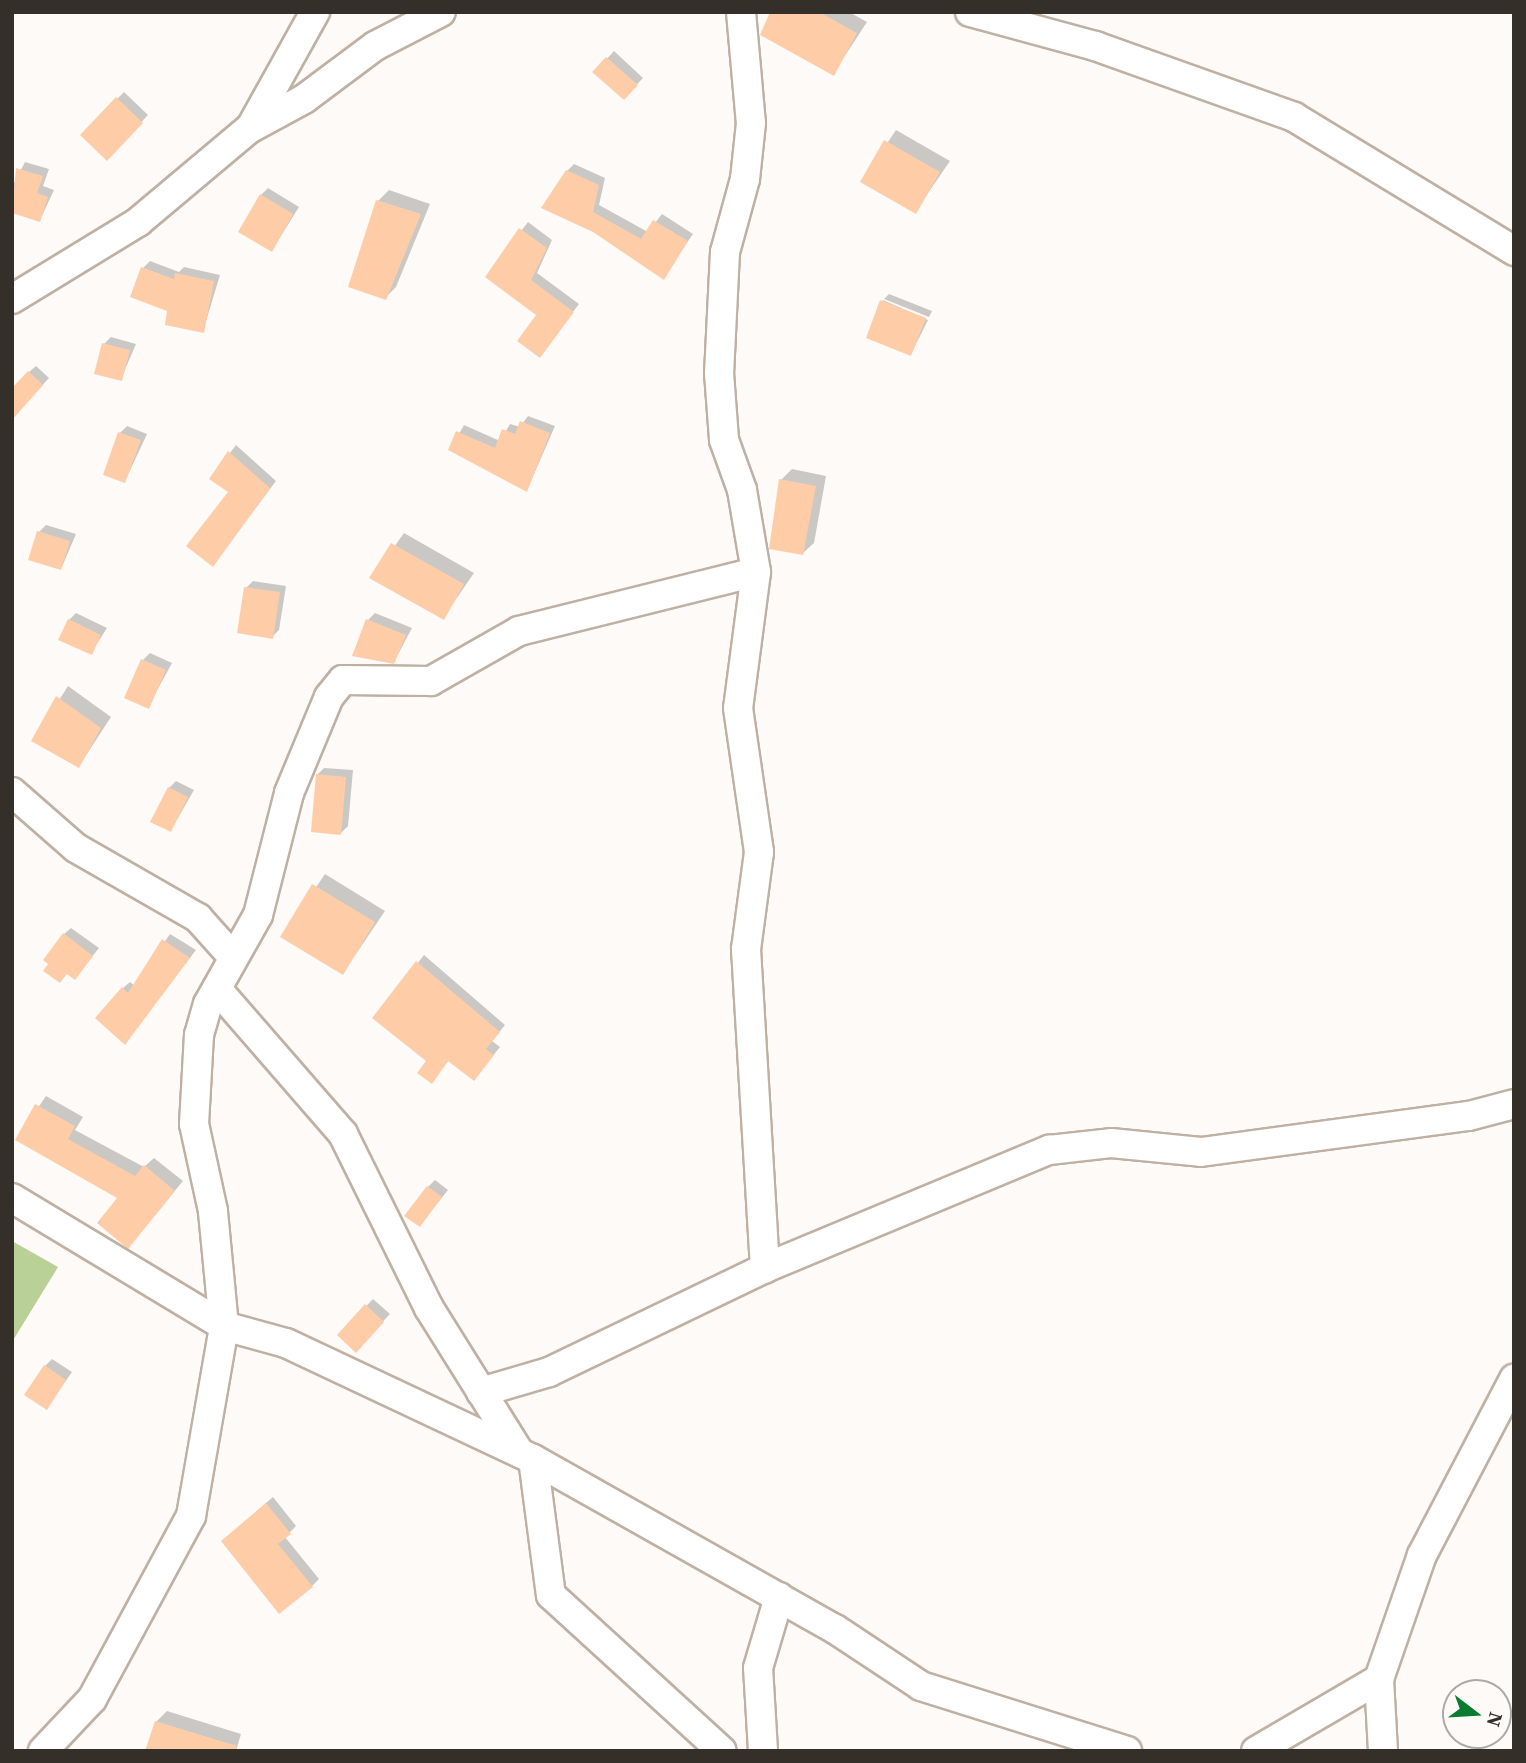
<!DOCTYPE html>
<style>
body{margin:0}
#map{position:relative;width:1526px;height:1763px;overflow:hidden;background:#fdfaf7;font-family:"Source Serif 4",serif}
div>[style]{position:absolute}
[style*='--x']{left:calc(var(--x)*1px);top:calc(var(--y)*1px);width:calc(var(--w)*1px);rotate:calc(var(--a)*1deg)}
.green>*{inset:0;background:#b9d197}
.shadow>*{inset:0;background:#0003}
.building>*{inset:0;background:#fecda7}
.roads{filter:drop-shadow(2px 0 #bfb0a4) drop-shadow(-2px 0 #bfb0a4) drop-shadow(0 2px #bfb0a4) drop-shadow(0 -2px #bfb0a4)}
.street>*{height:28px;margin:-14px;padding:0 14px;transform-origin:14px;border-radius:14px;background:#fff}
span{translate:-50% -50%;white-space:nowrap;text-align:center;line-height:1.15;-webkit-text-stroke:5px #fdfaf7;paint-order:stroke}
.frame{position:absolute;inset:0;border:14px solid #352f2a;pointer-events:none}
.north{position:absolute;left:1442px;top:1679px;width:70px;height:70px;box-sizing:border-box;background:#fdfaf7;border:2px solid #ada9a5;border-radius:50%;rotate:107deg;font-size:19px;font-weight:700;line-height:28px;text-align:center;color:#352f2a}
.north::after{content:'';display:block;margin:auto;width:24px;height:32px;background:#0a7b30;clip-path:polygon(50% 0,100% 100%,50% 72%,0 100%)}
</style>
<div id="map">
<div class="green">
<i style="clip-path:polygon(12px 1241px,58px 1267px,12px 1342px)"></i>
</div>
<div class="shadow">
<i style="clip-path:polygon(772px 12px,849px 12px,867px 22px,833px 74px)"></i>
<i style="clip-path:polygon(614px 51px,643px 78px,624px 98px,595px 72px)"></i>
<i style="clip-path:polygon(124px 92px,148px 115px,107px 159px,82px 135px)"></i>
<i style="clip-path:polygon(896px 130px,950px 161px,915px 212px,862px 181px)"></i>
<i style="clip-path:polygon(25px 162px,49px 169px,43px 186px,54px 190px,40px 220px,12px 211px,12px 187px)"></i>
<i style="clip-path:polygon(574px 164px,605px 178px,599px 205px,648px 232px,662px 214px,693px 234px,663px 277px,594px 231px,567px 171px)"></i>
<i style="clip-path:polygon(268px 188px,299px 207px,272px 250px,261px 195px)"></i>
<i style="clip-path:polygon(389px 190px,430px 204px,396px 287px,385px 298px,350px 286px,378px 201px)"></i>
<i style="clip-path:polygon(528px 222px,552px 240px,537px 273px,579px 304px,540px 355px,539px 314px,487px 276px)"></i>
<i style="clip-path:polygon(150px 261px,179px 272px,184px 267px,220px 275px,203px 331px,169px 310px,143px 268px)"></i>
<i style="clip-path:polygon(889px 294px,932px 311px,929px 317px,884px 299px)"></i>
<i style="clip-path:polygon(883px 300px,928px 320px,911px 354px,868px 337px)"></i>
<i style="clip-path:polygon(111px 337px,136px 344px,121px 379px,104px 344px)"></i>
<i style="clip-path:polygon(36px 366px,49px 378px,28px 401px,29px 372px)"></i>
<i style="clip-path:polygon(528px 416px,555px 426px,527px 490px,450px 450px,464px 425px,500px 441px,510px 424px,520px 427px)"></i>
<i style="clip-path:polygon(127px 426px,147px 434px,125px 481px,120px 433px)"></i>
<i style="clip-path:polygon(236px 445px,276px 481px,213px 565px,230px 492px,211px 478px)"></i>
<i style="clip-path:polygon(792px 469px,826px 476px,814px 543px,803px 553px,781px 480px)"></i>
<i style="clip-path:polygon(46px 525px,76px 534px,61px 569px,39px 532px)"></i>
<i style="clip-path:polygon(404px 533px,474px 573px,443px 618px,372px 578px)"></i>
<i style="clip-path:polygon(253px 581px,286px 586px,279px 630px,272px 637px,246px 588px)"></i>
<i style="clip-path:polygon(76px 613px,107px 628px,91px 653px,69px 620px)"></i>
<i style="clip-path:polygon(375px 613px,412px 628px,394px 662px,368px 620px)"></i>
<i style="clip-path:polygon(150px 653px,172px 663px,148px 707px,143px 660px)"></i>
<i style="clip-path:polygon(68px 686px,111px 717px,79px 766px,33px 741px)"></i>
<i style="clip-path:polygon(324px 768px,353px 770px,348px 826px,341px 833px,317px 775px)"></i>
<i style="clip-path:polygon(176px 781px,194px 790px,171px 830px,169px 788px)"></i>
<i style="clip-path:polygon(325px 874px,385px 911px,343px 973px,283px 936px)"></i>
<i style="clip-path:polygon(71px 928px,99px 948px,75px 978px,64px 934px)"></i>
<i style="clip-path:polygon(170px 934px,196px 950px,125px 1042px,123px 988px,130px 982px,135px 986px)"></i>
<i style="clip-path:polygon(424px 955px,505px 1025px,492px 1041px,500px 1047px,474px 1079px,449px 1060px,432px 1081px,429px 1060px,375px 1018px)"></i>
<i style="clip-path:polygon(46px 1096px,83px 1117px,75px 1130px,144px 1167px,154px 1158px,183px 1181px,136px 1237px,120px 1198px,17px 1139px)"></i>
<i style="clip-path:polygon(435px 1180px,448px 1190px,420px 1225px,428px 1187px)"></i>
<i style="clip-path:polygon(373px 1299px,390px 1314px,356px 1350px,339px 1335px)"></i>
<i style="clip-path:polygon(52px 1359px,72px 1372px,47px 1408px,45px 1366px)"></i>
<i style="clip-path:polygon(273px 1497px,296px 1526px,285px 1537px,319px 1579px,312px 1586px,230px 1534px)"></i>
<i style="clip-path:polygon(167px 1711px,241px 1734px,236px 1751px,156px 1722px)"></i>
</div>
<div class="building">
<i style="clip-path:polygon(770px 12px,819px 12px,857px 33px,834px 76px,760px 35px)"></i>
<i style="clip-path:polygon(606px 57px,638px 85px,624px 100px,592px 72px)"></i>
<i style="clip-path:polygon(116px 97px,143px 123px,107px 161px,80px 135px)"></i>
<i style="clip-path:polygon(884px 140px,940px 172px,916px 214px,860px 182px)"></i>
<i style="clip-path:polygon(16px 168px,43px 176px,37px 193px,48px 197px,40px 222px,12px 213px)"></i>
<i style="clip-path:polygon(566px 170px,599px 185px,593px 212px,641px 239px,653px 220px,688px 241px,664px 280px,593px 232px,541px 208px)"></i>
<i style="clip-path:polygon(260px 194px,293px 214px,272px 252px,238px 232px)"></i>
<i style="clip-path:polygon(376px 200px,421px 214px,386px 300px,348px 287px)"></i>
<i style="clip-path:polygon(519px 228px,547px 248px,531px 280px,574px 312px,540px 358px,517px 341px,536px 315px,485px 277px)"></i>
<i style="clip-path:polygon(141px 267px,174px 279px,175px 273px,214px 281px,204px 333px,165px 325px,167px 311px,130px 297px)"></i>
<i style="clip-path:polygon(880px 300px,926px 318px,911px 356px,866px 338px)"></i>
<i style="clip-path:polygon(102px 343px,130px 350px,122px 381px,94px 374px)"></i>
<i style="clip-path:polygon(28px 371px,43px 385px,12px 420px,12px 388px)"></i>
<i style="clip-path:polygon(520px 421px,550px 433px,527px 492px,448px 450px,456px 431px,495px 448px,502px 429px,515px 434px)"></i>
<i style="clip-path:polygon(118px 432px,141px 440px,125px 483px,103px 475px)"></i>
<i style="clip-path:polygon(228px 451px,270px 488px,213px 567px,186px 546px,228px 492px,209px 479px)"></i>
<i style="clip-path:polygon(779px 479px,816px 486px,803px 555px,769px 549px)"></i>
<i style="clip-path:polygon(37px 531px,70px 541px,61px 570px,28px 560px)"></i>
<i style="clip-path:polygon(391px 543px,464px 584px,444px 620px,369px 578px)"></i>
<i style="clip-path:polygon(244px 587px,280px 592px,273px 639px,237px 633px)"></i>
<i style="clip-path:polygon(68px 619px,101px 635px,92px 655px,58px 640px)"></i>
<i style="clip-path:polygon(366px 619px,406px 635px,394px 664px,352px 656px)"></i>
<i style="clip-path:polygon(141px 659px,166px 670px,149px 709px,124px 698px)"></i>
<i style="clip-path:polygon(56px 696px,101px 728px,79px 768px,31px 741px)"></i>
<i style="clip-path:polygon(316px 774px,346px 777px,341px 835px,311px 832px)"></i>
<i style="clip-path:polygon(168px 787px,188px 797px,171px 832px,150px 822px)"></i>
<i style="clip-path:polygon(312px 884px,375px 922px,343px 975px,280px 937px)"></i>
<i style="clip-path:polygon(63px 933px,93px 956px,75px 980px,67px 974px,60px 983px,43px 971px,48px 964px,43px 960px)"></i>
<i style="clip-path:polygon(162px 939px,190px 958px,125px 1045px,95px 1018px,122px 987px,128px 993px)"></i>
<i style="clip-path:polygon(416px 961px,500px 1032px,486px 1049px,494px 1055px,474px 1081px,448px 1061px,432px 1084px,417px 1073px,426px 1061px,372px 1018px)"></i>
<i style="clip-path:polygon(35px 1104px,75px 1126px,68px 1139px,135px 1176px,144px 1165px,175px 1191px,128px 1249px,97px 1223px,117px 1198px,15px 1140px)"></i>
<i style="clip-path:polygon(427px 1186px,442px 1197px,420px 1227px,404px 1216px)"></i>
<i style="clip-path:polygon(365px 1304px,384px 1322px,356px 1353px,337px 1335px)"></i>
<i style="clip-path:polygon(44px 1365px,66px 1380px,47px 1410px,24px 1395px)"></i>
<i style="clip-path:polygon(266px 1503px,291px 1534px,278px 1544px,313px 1587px,279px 1614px,221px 1541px)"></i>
<i style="clip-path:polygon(155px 1721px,237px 1746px,236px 1751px,145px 1751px)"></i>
</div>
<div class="roads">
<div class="street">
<i style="--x:741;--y:12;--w:111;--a:84.9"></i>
<i style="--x:751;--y:123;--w:56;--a:96.1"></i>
<i style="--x:745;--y:179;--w:76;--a:105.3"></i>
<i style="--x:725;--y:252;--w:121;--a:92.8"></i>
<i style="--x:719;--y:373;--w:67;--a:85.7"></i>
<i style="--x:724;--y:440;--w:53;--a:70.2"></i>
<i style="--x:742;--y:490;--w:83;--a:80.3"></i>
<i style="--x:756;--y:572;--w:137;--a:97.5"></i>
<i style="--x:738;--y:708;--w:146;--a:81.7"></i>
<i style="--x:759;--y:852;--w:98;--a:97.6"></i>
<i style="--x:746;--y:949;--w:320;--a:86.6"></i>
<i style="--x:970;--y:12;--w:130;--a:15.2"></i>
<i style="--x:1095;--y:46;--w:211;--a:19.6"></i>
<i style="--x:1294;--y:117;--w:258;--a:31.3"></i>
<i style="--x:251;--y:127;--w:132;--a:-60.9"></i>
<i style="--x:12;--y:299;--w:148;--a:-31.4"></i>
<i style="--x:138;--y:222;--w:145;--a:-40"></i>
<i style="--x:249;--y:129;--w:63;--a:-28.6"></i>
<i style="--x:304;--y:99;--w:89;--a:-36.7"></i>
<i style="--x:375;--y:46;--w:74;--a:-27.3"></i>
<i style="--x:12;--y:792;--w:85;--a:41.2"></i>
<i style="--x:76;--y:848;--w:141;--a:29.8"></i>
<i style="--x:198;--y:918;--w:52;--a:48.1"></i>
<i style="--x:217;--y:989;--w:192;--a:49"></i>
<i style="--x:343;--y:1134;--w:194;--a:63.7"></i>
<i style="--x:429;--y:1308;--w:170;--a:58"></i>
<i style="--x:12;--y:1198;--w:248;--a:31.1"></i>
<i style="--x:224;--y:1326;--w:64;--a:15.3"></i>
<i style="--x:286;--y:1343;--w:273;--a:25.2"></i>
<i style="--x:533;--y:1459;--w:347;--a:29.4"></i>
<i style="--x:835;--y:1629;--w:103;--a:33.5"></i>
<i style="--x:921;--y:1686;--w:216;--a:17.5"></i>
<i style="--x:481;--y:1392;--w:71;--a:-16.4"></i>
<i style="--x:549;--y:1372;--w:240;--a:-25.7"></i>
<i style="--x:765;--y:1268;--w:308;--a:-22.6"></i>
<i style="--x:1049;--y:1150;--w:62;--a:-6.4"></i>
<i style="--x:1111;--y:1143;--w:90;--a:5.7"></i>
<i style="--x:1201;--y:1152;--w:270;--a:-7.7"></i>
<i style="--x:1469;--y:1116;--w:47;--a:-14.9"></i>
<i style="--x:533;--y:1459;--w:137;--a:82.5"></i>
<i style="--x:551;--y:1595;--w:231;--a:42.4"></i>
<i style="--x:43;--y:1751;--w:71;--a:-46.7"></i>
<i style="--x:92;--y:1699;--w:208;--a:-61.6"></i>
<i style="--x:191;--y:1516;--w:193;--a:-80.1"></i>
<i style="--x:224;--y:1326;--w:116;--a:-95.5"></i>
<i style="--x:213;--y:1211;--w:89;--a:-102.3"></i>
<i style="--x:194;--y:1124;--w:89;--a:-86.8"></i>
<i style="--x:199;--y:1035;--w:32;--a:-74"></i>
<i style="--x:208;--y:1004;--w:102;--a:-60.7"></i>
<i style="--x:258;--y:915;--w:126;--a:-75.7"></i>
<i style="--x:289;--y:793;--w:104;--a:-67.4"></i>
<i style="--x:329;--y:697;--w:22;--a:-51"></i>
<i style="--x:343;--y:680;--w:88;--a:0.7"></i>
<i style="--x:431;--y:681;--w:101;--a:-29.6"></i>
<i style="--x:519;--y:631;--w:244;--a:-14"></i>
<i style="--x:763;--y:1751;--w:83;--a:-93.4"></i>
<i style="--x:758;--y:1668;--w:74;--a:-73.5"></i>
<i style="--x:1256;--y:1751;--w:143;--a:-30.3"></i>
<i style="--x:1383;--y:1751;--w:72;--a:-93.2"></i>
<i style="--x:1379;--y:1679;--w:131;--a:-70.9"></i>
<i style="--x:1422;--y:1555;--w:199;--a:-62.4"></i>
</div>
</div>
<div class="frame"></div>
<div class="north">N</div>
</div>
